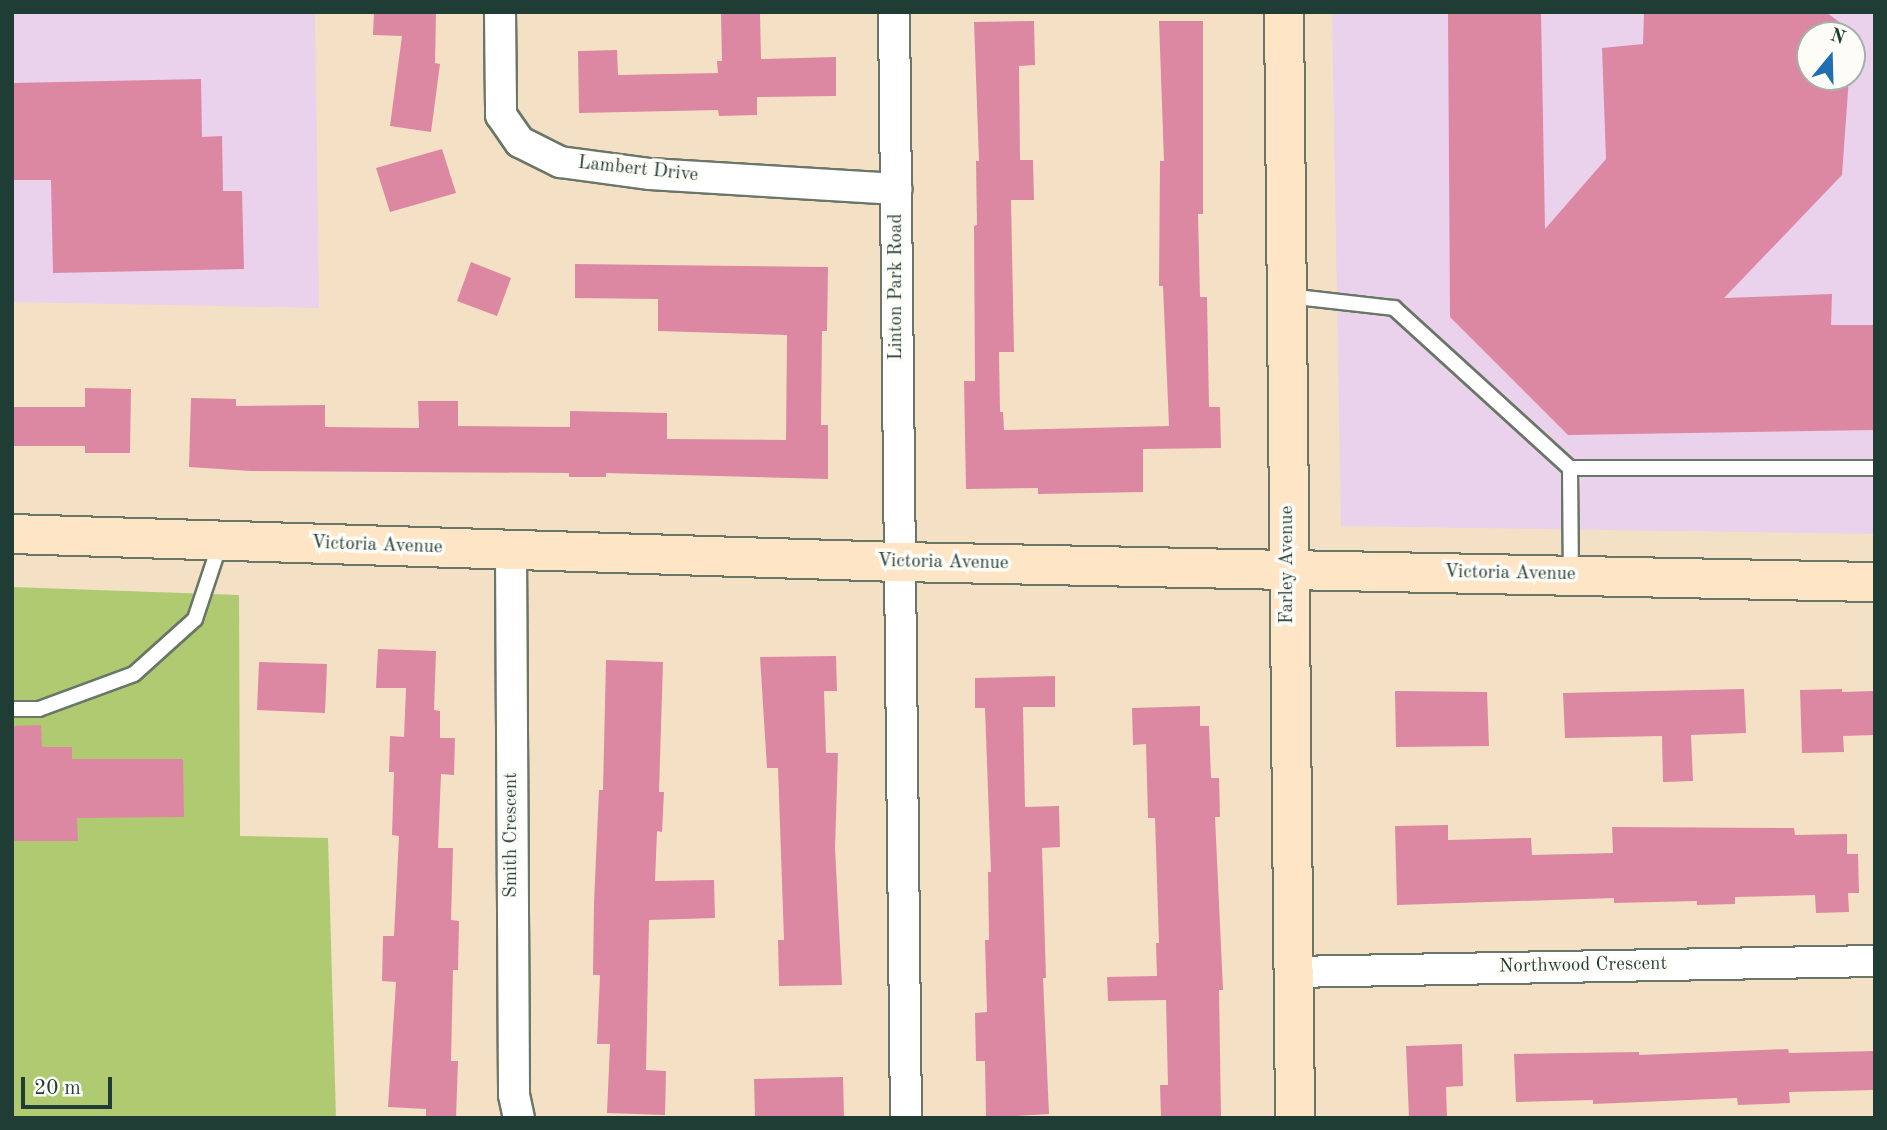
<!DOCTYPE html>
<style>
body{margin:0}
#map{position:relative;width:1887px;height:1130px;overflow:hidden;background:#f4e0c5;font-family:"Old Standard TT",serif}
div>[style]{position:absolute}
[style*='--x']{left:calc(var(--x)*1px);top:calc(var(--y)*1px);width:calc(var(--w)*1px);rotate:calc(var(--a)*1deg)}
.built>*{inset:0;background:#ead1ec}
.green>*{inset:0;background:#afca70}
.building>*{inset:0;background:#dc88a2}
.roads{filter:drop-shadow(2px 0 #6a7667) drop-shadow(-2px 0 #6a7667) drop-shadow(0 2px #6a7667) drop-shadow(0 -2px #6a7667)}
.lane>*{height:14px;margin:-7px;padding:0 7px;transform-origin:7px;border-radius:7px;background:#fff}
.street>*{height:30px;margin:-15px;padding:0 15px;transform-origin:15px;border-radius:15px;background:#fff}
.secondary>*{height:38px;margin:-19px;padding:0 19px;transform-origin:19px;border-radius:19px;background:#fde5c5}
span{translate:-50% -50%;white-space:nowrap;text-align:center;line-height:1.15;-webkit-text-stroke:7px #fdfcf7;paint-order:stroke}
.street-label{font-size:19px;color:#1f3d34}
.frame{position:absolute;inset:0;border:14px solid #1f3d34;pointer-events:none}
.north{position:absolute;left:1796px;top:21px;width:70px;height:70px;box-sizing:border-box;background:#fdfcf7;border:2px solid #a4b0a9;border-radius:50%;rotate:19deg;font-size:19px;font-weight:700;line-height:28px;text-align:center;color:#1f3d34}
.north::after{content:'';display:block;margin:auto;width:24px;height:32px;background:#1f6fb2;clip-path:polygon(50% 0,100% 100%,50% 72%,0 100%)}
.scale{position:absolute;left:21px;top:1077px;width:91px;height:32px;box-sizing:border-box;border:4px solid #1f3d34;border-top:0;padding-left:9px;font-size:21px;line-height:24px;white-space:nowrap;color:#1f3d34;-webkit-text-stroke:5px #fdfcf7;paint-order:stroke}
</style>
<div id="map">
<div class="built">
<i style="clip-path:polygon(12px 12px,315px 12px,319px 308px,12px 302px)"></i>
<i style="clip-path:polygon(evenodd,1332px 12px,1875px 12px,1875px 534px,1341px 526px,1332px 12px,1810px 35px,1852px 35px,1852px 77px,1810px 77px,1810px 35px)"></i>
</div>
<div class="green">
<i style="clip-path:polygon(12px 587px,239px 595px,240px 836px,328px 838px,336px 1118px,12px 1118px)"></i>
</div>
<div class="building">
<i style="clip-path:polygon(374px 12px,436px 12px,435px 63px,440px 64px,431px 132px,390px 126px,402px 36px,373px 35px)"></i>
<i style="clip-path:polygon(1448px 12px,1541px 12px,1545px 229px,1606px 159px,1602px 48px,1643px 44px,1644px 12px,1826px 12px,1852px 32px,1852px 38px,1852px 35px,1810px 35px,1810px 77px,1849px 77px,1842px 175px,1724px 298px,1832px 294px,1831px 325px,1875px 325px,1875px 430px,1568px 435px,1450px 317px)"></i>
<i style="clip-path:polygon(760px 13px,761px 59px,836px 57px,836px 96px,757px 97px,757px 115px,719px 116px,718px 110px,579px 113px,578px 51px,617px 50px,618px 75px,718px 73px,717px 61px,722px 61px,721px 14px)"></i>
<i style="clip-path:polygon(1034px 21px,1035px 65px,1019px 66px,1020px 160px,1033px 160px,1034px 200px,1011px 200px,1014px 352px,999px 352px,1000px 412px,1003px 412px,1004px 430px,1169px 426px,1163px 286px,1159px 286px,1160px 161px,1164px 161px,1159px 21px,1203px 21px,1203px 214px,1198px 214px,1200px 297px,1207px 297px,1209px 407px,1220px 407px,1221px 448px,1143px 449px,1143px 492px,1038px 494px,1038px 488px,966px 489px,964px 381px,975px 381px,974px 226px,977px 225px,976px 161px,979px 161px,974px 22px)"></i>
<i style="clip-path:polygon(201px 79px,202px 137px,222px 136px,223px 191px,242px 191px,244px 269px,53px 273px,51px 180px,12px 180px,12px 83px)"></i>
<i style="clip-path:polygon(442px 149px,456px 193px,390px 212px,376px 168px)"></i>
<i style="clip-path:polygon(471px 262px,511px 278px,497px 316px,457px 301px)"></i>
<i style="clip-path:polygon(575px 264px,828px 267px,827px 331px,822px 331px,821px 425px,828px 425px,828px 479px,606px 473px,606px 477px,569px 477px,569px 473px,251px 471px,189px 467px,191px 398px,236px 399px,236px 406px,325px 405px,325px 427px,419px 428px,418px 401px,458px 401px,458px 426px,570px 427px,570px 411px,667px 413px,667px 439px,786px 440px,787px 335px,658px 331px,658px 299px,575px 298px)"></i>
<i style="clip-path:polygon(85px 388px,131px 389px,130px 453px,85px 453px,85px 446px,12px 446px,12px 407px,85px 407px)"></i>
<i style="clip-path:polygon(378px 649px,436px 651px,434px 710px,440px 711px,440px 738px,455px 738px,454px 775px,441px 774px,438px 848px,453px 848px,451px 920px,459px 921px,458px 970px,453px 970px,451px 1061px,458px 1061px,456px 1118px,426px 1118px,426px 1109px,388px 1107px,396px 982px,382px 981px,383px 936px,394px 936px,399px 836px,392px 835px,394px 772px,389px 772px,390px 736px,404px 737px,406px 688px,376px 688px)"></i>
<i style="clip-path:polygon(836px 656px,837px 691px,824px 691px,826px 753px,838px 753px,835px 848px,842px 985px,779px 986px,778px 940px,784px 940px,778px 768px,767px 768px,760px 657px)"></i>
<i style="clip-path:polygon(606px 660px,663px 662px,659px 792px,664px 792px,662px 832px,657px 831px,655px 881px,714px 880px,715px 918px,649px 920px,646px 1070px,666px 1071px,665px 1115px,607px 1113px,610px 1044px,597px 1044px,600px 975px,593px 975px,594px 903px,599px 790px,603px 790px)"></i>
<i style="clip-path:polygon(259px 662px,327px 664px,325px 713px,257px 710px)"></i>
<i style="clip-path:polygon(1055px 676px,1055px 707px,1023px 707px,1025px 807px,1059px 806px,1060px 847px,1042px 848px,1046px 978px,1043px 978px,1049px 1114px,986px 1118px,985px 1061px,976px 1061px,975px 1013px,987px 1012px,985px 940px,989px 940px,988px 872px,991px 872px,985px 708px,975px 708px,975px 678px)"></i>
<i style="clip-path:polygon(1744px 689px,1746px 733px,1691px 735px,1693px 781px,1663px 782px,1662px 736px,1565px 738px,1563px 693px)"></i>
<i style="clip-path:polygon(1842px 689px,1842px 692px,1875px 691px,1875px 735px,1843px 736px,1844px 752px,1802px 753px,1800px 690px)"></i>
<i style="clip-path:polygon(1395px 691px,1487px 692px,1489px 746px,1396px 747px)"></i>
<i style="clip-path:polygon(1200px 706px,1200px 726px,1209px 726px,1211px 778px,1219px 778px,1220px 817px,1215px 817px,1223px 990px,1219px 990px,1221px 1118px,1161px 1118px,1160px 1085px,1168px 1085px,1166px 1000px,1108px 1001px,1107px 977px,1157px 976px,1156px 943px,1159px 943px,1155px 818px,1148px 818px,1146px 744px,1133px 745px,1132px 708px)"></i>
<i style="clip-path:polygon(41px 725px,42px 747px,72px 747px,72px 759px,183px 759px,184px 817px,77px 818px,78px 841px,12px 841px,12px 726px)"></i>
<i style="clip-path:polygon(1448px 825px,1448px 840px,1531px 838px,1532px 855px,1613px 853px,1612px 827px,1794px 828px,1795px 835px,1847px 834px,1847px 854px,1858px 854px,1859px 893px,1848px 893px,1849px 912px,1816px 913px,1815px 895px,1735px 897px,1735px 904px,1697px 905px,1697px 901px,1614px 903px,1614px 898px,1397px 905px,1395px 826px)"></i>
<i style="clip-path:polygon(1462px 1044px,1463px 1086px,1446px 1087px,1447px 1118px,1409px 1118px,1406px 1046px)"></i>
<i style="clip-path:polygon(1788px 1049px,1789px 1053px,1875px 1051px,1875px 1090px,1789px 1092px,1790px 1103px,1738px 1105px,1737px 1098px,1593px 1104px,1593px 1100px,1516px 1102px,1514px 1054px,1639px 1052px,1639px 1055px)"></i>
<i style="clip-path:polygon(843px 1077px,844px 1118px,755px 1118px,754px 1079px)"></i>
</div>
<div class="roads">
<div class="lane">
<i style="--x:1288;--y:296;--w:107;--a:6.5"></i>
<i style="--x:1394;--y:308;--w:238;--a:42.3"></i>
<i style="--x:1570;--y:468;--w:107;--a:89.5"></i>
<i style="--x:1570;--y:468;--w:305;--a:0"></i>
<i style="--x:12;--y:709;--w:27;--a:0"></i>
<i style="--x:39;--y:709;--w:101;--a:-20.2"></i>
<i style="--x:134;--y:674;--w:82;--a:-42"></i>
<i style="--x:195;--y:619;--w:79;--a:-71.6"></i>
</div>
<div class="street">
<i style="--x:500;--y:12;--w:103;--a:89.4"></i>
<i style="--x:501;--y:115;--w:33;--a:55"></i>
<i style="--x:520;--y:142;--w:45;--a:26.6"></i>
<i style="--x:560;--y:162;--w:91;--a:7.6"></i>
<i style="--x:650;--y:174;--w:247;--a:3.5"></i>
<i style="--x:894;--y:12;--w:1106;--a:89.38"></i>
<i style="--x:511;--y:551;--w:544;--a:89.68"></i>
<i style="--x:514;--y:1095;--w:24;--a:78"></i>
<i style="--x:1292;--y:972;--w:583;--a:-1.08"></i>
</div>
<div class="secondary">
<i style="--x:1284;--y:12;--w:1106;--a:89.43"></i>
<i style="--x:12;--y:534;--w:888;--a:1.81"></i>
<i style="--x:900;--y:562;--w:975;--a:1.18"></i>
</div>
</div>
<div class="street-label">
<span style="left:638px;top:170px;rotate:6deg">Lambert Drive</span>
<span style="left:897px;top:287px;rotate:-90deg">Linton Park Road</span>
<span style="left:377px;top:546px;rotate:2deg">Victoria Avenue</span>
<span style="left:943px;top:563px;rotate:1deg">Victoria Avenue</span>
<span style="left:1288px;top:565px;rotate:-90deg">Farley Avenue</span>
<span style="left:1510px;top:574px;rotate:1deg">Victoria Avenue</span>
<span style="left:512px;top:835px;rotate:-90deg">Smith Crescent</span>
<span style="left:1583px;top:966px;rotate:-1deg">Northwood Crescent</span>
</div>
<div class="frame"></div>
<div class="north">N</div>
<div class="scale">20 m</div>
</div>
